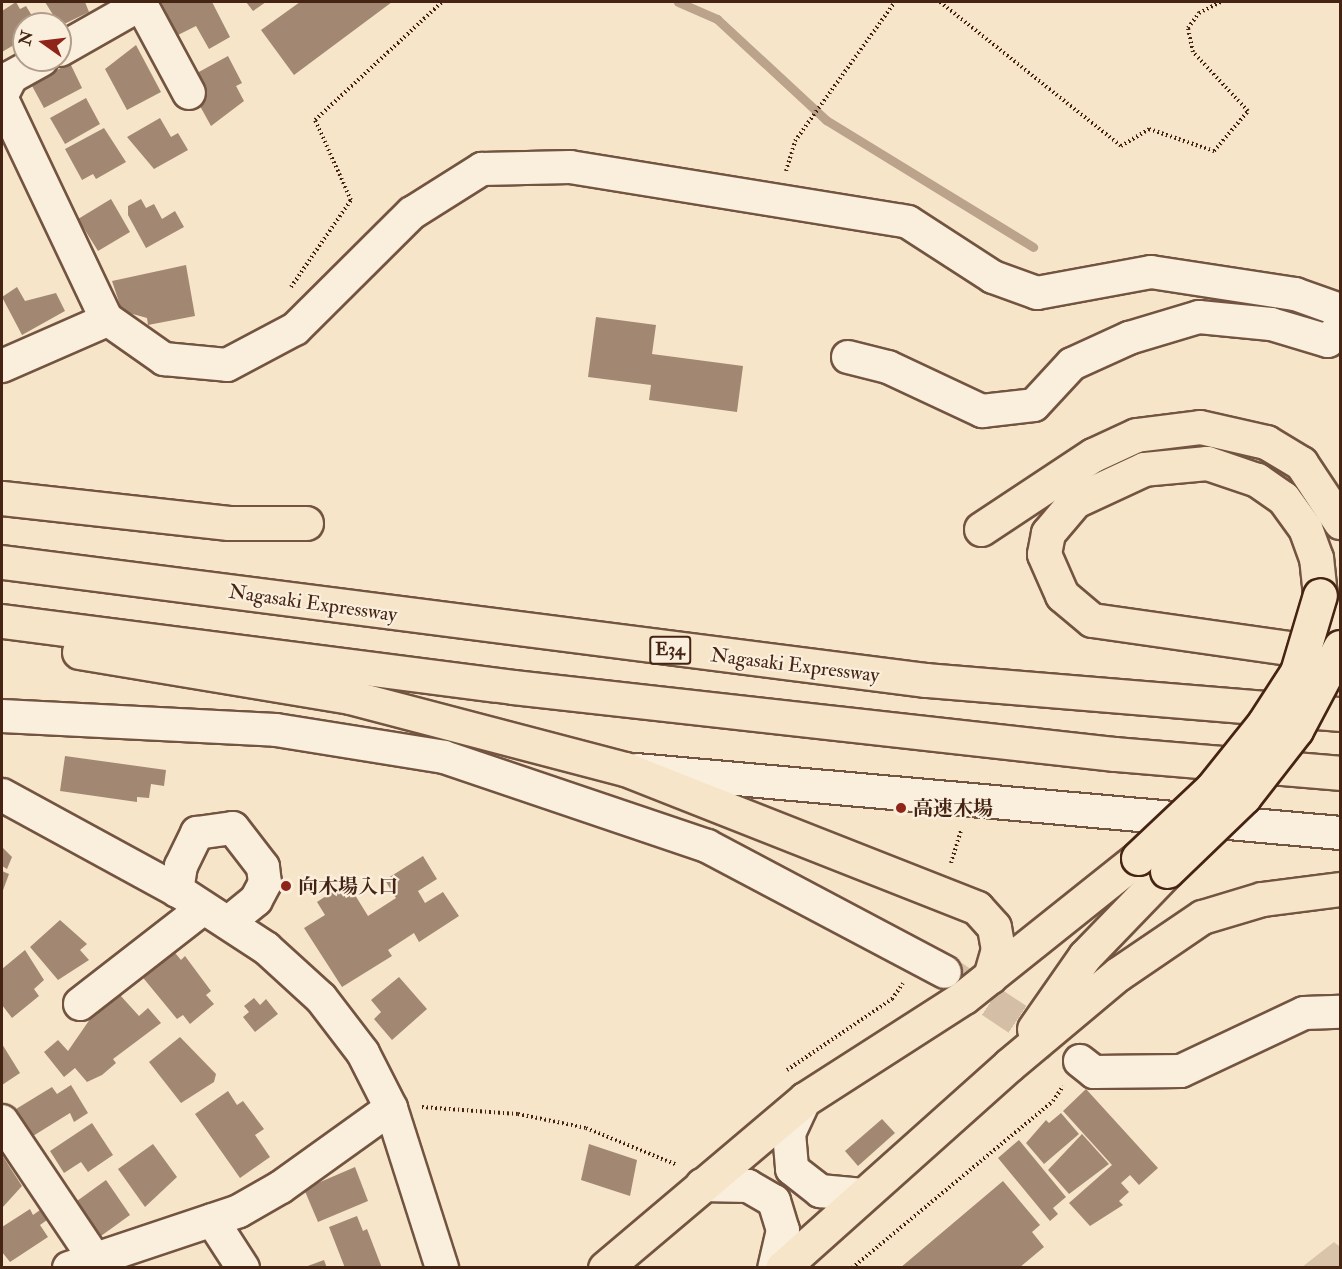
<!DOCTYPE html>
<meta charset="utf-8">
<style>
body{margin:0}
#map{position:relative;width:1342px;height:1269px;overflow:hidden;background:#f7e5c9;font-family:"IM FELL Double Pica","Noto Serif JP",serif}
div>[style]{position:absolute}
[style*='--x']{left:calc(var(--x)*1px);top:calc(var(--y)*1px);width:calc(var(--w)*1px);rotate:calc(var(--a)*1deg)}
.green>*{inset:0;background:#d9c4aa}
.stream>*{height:9px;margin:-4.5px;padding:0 4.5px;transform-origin:4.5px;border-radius:4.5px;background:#bba38b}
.building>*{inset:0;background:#a28872}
.minor-tunnel>*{height:32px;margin-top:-16px;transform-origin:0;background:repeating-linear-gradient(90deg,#d4bea5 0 32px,transparent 0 48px)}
.path>*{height:4px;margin-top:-2px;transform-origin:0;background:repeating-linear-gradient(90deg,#462414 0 1.5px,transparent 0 4.5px)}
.roads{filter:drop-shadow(2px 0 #725441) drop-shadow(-2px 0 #725441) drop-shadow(0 2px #725441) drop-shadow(0 -2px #725441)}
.minor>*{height:32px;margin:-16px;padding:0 16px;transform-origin:16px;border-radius:16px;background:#faeedc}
.highway>*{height:33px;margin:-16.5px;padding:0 16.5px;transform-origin:16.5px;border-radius:16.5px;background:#f7e5c9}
.bridges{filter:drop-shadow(2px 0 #462414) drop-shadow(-2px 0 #462414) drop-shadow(0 2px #462414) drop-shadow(0 -2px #462414)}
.highway-bridge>*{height:33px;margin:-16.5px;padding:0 16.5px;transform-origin:16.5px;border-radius:16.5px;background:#f7e5c9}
.dots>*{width:16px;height:16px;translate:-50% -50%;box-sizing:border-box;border:3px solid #faeedc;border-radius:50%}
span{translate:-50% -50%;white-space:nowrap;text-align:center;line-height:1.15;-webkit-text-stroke:4.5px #faeedc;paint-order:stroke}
.shield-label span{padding:2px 4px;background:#faeedc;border:2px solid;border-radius:4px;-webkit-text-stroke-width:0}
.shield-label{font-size:18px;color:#462414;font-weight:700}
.street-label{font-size:20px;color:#462414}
.poi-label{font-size:20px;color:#462414;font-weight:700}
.left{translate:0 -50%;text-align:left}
.frame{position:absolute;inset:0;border:3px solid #462414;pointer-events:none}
.north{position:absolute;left:12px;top:12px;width:60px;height:60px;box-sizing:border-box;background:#faeedc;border:2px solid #b29d8c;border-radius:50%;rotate:284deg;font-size:16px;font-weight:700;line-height:24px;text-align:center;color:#462414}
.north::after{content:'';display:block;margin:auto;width:21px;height:27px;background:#8f2418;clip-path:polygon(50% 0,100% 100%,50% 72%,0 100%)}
</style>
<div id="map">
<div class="green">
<i style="clip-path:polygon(1334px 1242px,1340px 1247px,1340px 1267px,1302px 1267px)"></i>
</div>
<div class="stream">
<i style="--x:678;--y:2;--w:43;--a:23.6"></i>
<i style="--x:717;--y:19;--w:149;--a:42.8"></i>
<i style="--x:826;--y:120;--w:243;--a:31.5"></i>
</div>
<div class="building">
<i style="clip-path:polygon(16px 2px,20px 9px,26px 6px,37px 24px,24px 24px,24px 39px,2px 52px,2px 11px)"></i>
<i style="clip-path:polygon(45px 2px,85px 2px,89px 12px,60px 26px)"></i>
<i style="clip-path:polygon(161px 2px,212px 2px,230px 37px,209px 49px,196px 26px,178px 35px)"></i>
<i style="clip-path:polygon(246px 2px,266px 2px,253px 11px)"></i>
<i style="clip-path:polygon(300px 2px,392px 2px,294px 75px,261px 30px)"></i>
<i style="clip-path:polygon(136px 45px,161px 92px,127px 110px,105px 69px)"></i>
<i style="clip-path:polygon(228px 56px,242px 83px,236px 86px,244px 101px,211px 126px,195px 97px,207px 91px,197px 73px)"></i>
<i style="clip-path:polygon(70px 63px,82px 88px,44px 108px,31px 84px)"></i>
<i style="clip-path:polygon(86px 98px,100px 124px,65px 144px,50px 118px)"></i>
<i style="clip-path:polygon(160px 118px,171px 137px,178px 133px,188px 150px,154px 169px,127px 137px)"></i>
<i style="clip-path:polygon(104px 128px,126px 162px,96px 179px,93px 174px,82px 180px,65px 149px)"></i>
<i style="clip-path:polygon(111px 199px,130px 232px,98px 251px,78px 219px)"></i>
<i style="clip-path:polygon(141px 199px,146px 208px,154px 204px,162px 219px,175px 211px,184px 227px,146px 248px,128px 215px,128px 206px)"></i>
<i style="clip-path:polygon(186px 265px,195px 316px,148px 325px,147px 318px,122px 311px,112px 281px)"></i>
<i style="clip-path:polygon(17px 287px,25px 301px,56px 293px,65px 311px,22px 335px,2px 297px)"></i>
<i style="clip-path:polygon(596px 317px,656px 325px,652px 354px,743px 366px,737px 412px,649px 400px,651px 385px,588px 377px)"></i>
<i style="clip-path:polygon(65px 756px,166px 770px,164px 786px,151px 784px,149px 798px,137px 797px,137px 802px,60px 791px)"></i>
<i style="clip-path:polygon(2px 847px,12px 857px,7px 869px,2px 866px)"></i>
<i style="clip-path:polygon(423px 856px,437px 879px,418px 891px,425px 903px,443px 892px,459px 916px,419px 942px,414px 933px,388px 950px,392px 956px,342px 987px,304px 928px,325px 915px,317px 902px,347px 882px,368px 916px,396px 898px,385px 880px)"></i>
<i style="clip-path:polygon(2px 871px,9px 874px,2px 893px)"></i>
<i style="clip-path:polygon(60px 920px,87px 944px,80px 950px,89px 960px,58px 980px,30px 947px)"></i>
<i style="clip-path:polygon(171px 948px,181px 960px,185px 956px,211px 991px,206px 995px,214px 1004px,190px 1024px,183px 1015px,177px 1019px,140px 974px)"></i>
<i style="clip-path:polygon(25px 950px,44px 980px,34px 989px,39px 996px,12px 1018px,2px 1005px,2px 969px)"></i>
<i style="clip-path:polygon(399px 977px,427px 1009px,392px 1040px,374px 1019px,381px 1012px,371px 1000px)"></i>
<i style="clip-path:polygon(120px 995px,139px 1016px,148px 1008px,161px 1023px,113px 1059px,116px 1063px,102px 1075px,87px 1082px,75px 1068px,64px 1077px,44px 1052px,58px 1040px,68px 1051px,97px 1009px)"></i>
<i style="clip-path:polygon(254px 998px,260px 1005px,266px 999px,278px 1014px,255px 1032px,243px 1017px,249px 1012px,244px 1006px)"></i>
<i style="clip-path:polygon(180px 1037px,216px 1074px,214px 1082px,181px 1103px,149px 1062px)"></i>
<i style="clip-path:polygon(2px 1044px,20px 1073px,2px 1085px)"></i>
<i style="clip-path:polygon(71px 1085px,88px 1113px,74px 1122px,70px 1113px,33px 1136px,16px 1109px,52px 1087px,57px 1094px)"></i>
<i style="clip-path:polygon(1086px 1089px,1158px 1168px,1139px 1185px,1130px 1175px,1121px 1183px,1129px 1192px,1119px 1201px,1123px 1205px,1090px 1226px,1069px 1203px,1112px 1165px,1063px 1111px)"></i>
<i style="clip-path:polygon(228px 1091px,237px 1105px,243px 1101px,264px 1129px,255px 1135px,270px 1157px,240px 1178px,195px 1114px)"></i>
<i style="clip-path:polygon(1061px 1113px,1079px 1134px,1044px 1164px,1026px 1143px,1046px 1120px,1049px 1123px)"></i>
<i style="clip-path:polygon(882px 1119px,895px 1133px,858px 1166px,845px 1151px)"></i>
<i style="clip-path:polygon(92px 1123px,113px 1155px,88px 1172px,81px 1162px,64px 1173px,50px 1151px)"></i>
<i style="clip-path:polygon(1082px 1134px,1109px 1164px,1069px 1194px,1048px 1170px)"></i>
<i style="clip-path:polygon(1019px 1140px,1066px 1197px,1053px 1208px,1058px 1214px,1050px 1221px,998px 1158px)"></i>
<i style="clip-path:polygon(153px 1144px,177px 1177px,145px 1207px,118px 1169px)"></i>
<i style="clip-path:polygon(589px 1144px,637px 1160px,630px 1196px,581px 1180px)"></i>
<i style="clip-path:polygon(2px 1155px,22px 1186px,2px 1208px)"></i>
<i style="clip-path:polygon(355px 1167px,368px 1201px,318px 1222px,304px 1189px)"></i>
<i style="clip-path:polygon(106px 1180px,130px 1215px,101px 1236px,77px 1201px)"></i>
<i style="clip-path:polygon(1003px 1181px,1040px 1225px,1032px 1232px,1044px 1247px,1019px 1268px,900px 1268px)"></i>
<i style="clip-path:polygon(30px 1209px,33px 1215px,40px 1210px,47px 1220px,40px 1225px,48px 1237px,10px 1262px,2px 1252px,2px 1227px)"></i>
<i style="clip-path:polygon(357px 1216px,363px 1231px,367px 1229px,382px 1268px,345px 1268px,329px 1227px)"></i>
<i style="clip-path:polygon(324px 1260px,327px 1268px,305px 1268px,305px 1267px)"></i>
</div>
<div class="minor-tunnel">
<i style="--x:951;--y:975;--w:155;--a:33.7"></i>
</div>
<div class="path">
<i style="--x:940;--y:2;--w:231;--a:38.5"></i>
<i style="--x:1121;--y:146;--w:33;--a:-31"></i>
<i style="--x:1149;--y:129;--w:69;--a:18.7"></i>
<i style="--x:1214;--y:151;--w:52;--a:-49.6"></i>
<i style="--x:1248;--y:111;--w:81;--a:-133"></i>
<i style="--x:1193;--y:52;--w:25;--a:-102"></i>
<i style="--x:1188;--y:28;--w:19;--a:-54"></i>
<i style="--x:1199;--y:13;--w:25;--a:-27"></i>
<i style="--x:786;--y:171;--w:31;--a:-73"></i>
<i style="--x:795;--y:141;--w:171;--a:-54.3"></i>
<i style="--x:291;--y:287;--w:106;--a:-55.4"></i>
<i style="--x:351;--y:200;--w:88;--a:-114.2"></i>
<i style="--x:315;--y:120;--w:173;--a:-42.9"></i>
<i style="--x:951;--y:863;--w:34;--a:-73"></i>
<i style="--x:787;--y:1070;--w:127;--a:-34.1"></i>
<i style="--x:892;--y:999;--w:19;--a:-55"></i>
<i style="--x:422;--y:1107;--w:96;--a:4.2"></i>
<i style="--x:518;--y:1114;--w:69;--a:11.6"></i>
<i style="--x:586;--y:1128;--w:98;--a:22.1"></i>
<i style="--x:852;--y:1268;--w:261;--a:-39.7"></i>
<i style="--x:1053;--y:1101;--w:18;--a:-56"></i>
</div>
<div class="roads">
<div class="minor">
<i style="--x:60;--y:50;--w:93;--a:-29.6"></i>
<i style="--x:141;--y:4;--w:101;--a:61.7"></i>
<i style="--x:2;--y:95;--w:20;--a:-63"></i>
<i style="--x:11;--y:77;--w:35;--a:-29"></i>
<i style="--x:2;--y:99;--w:245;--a:64.6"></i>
<i style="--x:107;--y:320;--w:115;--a:156.3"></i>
<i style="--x:107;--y:319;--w:70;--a:35.1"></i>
<i style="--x:164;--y:359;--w:63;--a:5.4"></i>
<i style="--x:227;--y:365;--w:77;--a:-27.9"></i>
<i style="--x:295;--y:329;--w:165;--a:-44.8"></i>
<i style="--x:412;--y:213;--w:83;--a:-32.2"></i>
<i style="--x:482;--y:169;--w:88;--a:-1.3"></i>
<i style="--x:570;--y:167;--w:342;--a:9.2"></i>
<i style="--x:908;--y:222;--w:101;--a:32.9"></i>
<i style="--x:993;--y:277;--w:47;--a:20"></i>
<i style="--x:1037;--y:293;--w:116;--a:-10.4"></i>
<i style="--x:1151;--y:272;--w:146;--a:8.7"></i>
<i style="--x:1295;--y:294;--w:48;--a:19.6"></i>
<i style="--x:848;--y:357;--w:41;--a:14"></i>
<i style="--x:888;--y:367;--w:104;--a:25.1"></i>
<i style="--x:982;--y:411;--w:52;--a:-6.6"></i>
<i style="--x:1034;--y:405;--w:56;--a:-47.2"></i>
<i style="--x:1072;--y:364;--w:63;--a:-24.5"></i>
<i style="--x:1129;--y:338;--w:73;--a:-16.7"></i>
<i style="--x:1199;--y:317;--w:72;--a:5.6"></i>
<i style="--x:1271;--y:324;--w:59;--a:16.6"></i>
<i style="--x:1328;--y:341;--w:18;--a:-49"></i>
<i style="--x:2;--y:716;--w:274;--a:2.9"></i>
<i style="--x:276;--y:730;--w:170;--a:9.1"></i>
<i style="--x:444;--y:757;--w:278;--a:18.7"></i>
<i style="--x:707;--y:846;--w:269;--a:27.9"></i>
<i style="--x:636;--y:770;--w:707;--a:5.11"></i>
<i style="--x:2;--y:795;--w:203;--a:28.6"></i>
<i style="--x:180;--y:892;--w:103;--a:33.1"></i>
<i style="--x:266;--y:948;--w:74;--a:42.3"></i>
<i style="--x:321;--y:998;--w:69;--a:52.6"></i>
<i style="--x:363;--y:1053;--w:62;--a:63"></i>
<i style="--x:391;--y:1108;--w:168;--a:72.3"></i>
<i style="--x:177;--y:891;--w:25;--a:-81"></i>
<i style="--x:181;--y:866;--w:37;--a:-64"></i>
<i style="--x:197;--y:833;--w:36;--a:-8"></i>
<i style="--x:233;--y:828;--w:49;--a:52.4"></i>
<i style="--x:263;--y:867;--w:16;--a:83"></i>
<i style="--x:265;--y:883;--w:19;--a:118"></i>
<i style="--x:256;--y:900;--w:36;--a:141"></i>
<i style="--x:80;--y:1004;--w:155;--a:-37.9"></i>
<i style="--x:1080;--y:1061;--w:18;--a:38"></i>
<i style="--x:1094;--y:1072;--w:87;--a:-0.7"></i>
<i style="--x:1181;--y:1071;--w:136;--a:-25.2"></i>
<i style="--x:1304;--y:1013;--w:36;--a:-2"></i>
<i style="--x:805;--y:1099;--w:38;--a:115"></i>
<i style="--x:789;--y:1133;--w:36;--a:85"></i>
<i style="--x:792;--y:1169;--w:36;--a:38"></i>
<i style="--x:820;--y:1191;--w:43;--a:5.3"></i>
<i style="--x:2;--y:1121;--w:169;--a:56.1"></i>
<i style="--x:702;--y:1185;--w:46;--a:1.2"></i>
<i style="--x:748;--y:1186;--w:30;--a:30"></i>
<i style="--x:774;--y:1201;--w:30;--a:73"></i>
<i style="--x:783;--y:1230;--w:39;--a:103"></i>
<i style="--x:212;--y:1220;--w:57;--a:57.1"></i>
<i style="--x:69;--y:1268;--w:179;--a:-18.5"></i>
<i style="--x:239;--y:1211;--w:48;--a:-29.7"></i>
<i style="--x:281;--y:1187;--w:135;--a:-35.7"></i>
</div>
<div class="highway">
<i style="--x:2;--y:498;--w:228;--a:6.3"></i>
<i style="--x:229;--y:523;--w:77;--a:0"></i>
<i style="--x:981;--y:529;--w:134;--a:-33.5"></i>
<i style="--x:1093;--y:455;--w:47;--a:-24.9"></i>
<i style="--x:1136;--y:435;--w:64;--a:-7.1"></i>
<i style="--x:1200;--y:427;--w:68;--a:12.8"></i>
<i style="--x:1266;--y:442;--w:41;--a:31"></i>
<i style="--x:1301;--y:463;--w:71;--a:56.5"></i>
<i style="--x:2;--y:562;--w:932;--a:7.28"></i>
<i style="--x:926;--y:680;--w:415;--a:4.7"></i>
<i style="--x:1320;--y:595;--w:37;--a:-96"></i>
<i style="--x:1316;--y:558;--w:32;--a:-110"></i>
<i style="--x:1305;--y:528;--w:37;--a:-126"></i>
<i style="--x:1283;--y:498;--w:32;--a:-145"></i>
<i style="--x:1257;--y:480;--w:53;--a:-161.2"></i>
<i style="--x:1207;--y:463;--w:63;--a:174.6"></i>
<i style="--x:1144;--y:469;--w:76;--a:155.1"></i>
<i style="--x:1075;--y:501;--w:42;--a:130.2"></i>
<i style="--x:1048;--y:533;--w:21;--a:101"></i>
<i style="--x:1044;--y:554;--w:45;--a:66.3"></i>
<i style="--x:1062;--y:595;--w:39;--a:40"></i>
<i style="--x:1092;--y:620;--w:240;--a:8.1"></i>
<i style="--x:2;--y:621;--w:515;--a:7.36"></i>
<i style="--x:513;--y:687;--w:606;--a:6.35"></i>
<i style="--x:1115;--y:754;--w:226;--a:4.8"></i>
<i style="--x:79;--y:652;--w:275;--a:9.4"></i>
<i style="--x:350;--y:697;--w:284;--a:14.7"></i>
<i style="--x:625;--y:769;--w:378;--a:21.5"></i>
<i style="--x:977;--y:908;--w:25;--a:48"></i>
<i style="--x:994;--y:927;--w:22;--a:80"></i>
<i style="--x:998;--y:949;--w:29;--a:106"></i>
<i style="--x:1034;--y:1029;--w:89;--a:-55.1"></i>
<i style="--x:1085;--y:956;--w:118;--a:-46"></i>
<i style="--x:605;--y:1268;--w:262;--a:-40.2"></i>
<i style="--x:805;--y:1099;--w:189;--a:-32.7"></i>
<i style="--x:964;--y:997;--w:223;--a:-38.6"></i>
<i style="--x:782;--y:1268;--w:305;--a:-41.8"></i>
<i style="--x:1009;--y:1065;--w:142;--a:-39.9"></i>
<i style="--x:1118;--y:974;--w:102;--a:-34.2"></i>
<i style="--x:1202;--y:917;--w:63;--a:-16.7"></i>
<i style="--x:1262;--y:899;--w:79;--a:-7.3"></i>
</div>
</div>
<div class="bridges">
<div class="highway-bridge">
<i style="--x:1138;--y:858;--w:102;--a:-43.4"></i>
<i style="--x:1212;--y:788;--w:83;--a:-51.3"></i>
<i style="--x:1264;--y:723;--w:61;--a:-57.1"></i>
<i style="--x:1297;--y:672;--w:80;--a:-73.4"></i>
<i style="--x:1167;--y:871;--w:107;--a:-43.9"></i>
<i style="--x:1244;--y:797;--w:85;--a:-52.2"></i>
<i style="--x:1296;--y:730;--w:94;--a:-62.1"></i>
</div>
</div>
<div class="dots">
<i style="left:901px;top:808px;background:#8f2418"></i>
<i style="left:286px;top:886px;background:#8f2418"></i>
</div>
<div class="shield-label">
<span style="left:670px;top:650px">E34</span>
</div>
<div class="street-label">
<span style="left:313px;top:603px;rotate:8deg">Nagasaki Expressway</span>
<span style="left:795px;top:665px;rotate:7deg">Nagasaki Expressway</span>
</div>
<div class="poi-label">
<span class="left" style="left:913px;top:808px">高速木場</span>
<span class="left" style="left:298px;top:886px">向木場入口</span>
</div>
<div class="frame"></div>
<div class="north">N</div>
</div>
